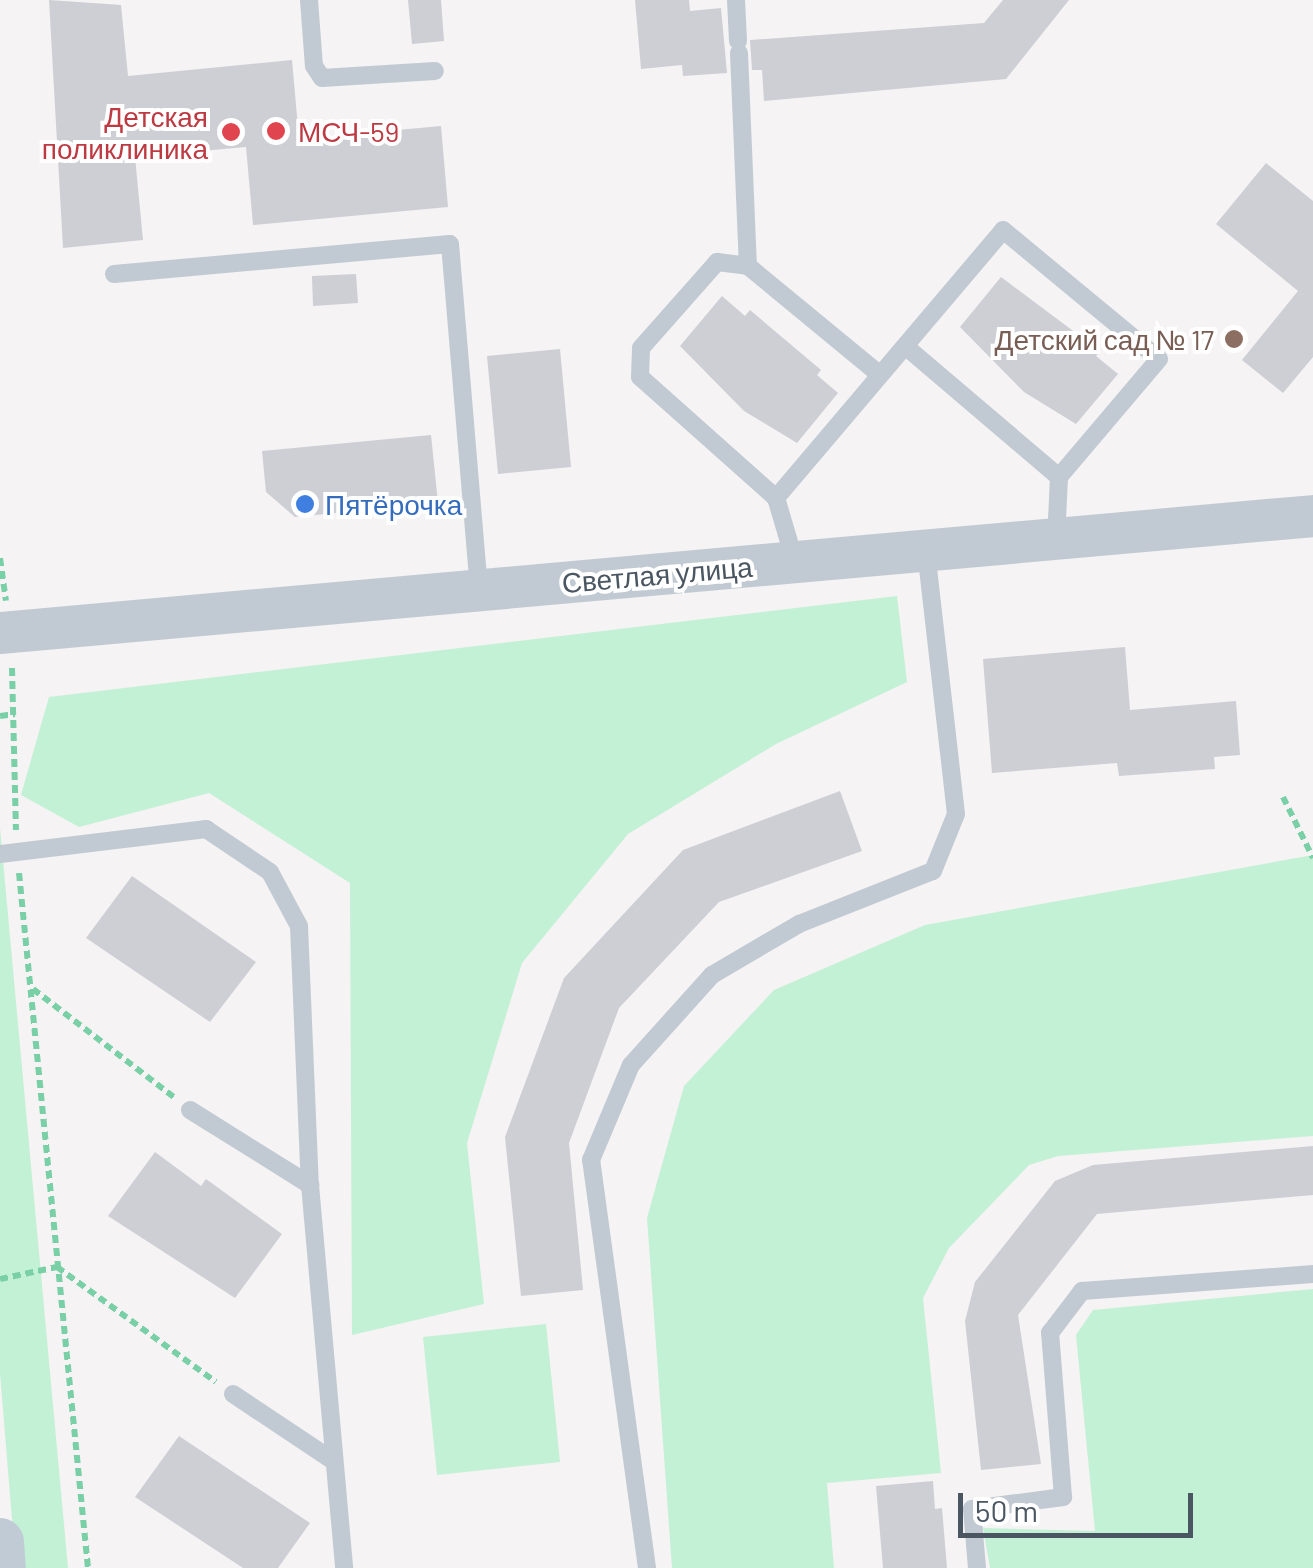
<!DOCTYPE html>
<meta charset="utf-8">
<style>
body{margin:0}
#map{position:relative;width:1313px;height:1568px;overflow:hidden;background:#f5f3f3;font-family:Barlow,sans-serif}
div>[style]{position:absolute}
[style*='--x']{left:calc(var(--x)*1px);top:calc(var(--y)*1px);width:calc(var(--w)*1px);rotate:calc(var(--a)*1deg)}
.green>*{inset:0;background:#c3f1d5}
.building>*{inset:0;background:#cdcfd5}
.path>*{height:6px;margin-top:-3px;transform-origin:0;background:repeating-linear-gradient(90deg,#7ad0a6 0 8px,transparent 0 13px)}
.service>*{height:18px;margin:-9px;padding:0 9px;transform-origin:9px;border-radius:9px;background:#c1cad2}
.tertiary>*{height:42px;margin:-21px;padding:0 21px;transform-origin:21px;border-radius:21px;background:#c1cad2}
.secondary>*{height:48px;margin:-24px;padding:0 24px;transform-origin:24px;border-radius:24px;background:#c1cbd6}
.dots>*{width:28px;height:28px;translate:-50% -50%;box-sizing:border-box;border:5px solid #fff;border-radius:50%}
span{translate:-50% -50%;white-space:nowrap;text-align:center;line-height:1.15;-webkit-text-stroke:8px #fff;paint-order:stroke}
.health-label{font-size:28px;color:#be3a42}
.right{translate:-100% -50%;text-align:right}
.left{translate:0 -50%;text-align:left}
.education-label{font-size:28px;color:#785e54}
.shop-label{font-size:28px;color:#366cbe}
.street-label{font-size:28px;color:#4a5661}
.scale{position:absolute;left:958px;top:1493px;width:235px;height:45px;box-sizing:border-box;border:5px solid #4a5661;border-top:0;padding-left:12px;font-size:30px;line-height:35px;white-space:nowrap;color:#4a5661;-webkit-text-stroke:8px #fff;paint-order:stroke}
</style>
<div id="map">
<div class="green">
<i style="clip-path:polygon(897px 596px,907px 682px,776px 744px,628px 834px,522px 963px,467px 1143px,484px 1304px,352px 1335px,350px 883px,209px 793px,79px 827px,21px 795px,49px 697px)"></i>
<i style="clip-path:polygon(0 828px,68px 1568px,16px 1568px,0 1373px)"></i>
<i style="clip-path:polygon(1313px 855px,1313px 1136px,1058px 1156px,1029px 1165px,949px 1248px,923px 1298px,941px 1473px,827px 1483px,834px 1568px,672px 1568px,647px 1218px,684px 1086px,774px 990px,925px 925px)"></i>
<i style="clip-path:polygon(1313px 1289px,1313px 1568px,990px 1568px,983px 1528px,1095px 1531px,1076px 1335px,1093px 1310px)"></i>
<i style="clip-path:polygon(546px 1324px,560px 1462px,437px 1475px,423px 1337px)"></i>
</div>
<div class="building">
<i style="clip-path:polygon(49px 0,121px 5px,128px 76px,292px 60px,299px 139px,441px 126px,448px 207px,253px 225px,246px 147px,135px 157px,143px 240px,63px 248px)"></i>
<i style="clip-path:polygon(408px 0,441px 0,444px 41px,412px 44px)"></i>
<i style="clip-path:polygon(635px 0,689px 0,690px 11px,721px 8px,727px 73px,683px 76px,682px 65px,641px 69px)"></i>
<i style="clip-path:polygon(1003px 0,1069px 0,1006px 79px,764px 101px,762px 70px,752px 70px,750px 40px,984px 23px)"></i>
<i style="clip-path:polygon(1266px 163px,1313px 201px,1313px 357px,1283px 393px,1242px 360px,1298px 291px,1216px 224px)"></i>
<i style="clip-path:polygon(356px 274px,358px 303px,313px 306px,312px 276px)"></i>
<i style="clip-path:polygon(1001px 277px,1100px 351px,1096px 356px,1118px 374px,1076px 424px,1024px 392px,960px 327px)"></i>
<i style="clip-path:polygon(722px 296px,745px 316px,750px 310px,821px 370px,817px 375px,838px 393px,797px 443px,744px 411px,680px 346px)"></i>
<i style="clip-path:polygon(560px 349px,571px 467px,498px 474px,487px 356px)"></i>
<i style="clip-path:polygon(431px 435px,438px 503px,295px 517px,266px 492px,262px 451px)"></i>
<i style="clip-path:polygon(1125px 647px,1130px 710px,1236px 701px,1240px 755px,1214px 757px,1215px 769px,1119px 776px,1117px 763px,992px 773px,983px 659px)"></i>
<i style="clip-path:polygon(840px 791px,862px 851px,719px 902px,619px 1008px,569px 1143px,583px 1290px,521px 1296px,505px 1137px,564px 978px,683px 850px)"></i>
<i style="clip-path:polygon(132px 876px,256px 962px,210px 1022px,86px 938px)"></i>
<i style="clip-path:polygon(1313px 1146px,1313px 1195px,1097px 1214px,1018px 1315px,1041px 1464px,981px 1470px,965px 1321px,975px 1282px,1055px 1181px,1093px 1165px)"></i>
<i style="clip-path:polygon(155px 1152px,201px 1186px,206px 1179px,282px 1234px,235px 1298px,108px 1216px)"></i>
<i style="clip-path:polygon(179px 1436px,310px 1523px,278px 1568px,243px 1568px,135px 1497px)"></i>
<i style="clip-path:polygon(933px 1481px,935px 1509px,942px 1508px,947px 1568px,883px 1568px,876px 1486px)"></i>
</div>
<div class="path">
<i style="--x:0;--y:558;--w:43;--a:82.1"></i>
<i style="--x:12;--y:668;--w:162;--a:88.6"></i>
<i style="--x:0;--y:716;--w:15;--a:-8"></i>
<i style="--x:1283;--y:797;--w:68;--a:63.8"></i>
<i style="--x:19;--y:873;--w:698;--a:84.33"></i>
<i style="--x:33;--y:989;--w:178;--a:37.5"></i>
<i style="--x:0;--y:1279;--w:58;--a:-11.9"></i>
<i style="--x:57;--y:1267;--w:196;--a:35.9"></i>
</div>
<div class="service">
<i style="--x:309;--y:0;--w:66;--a:85.7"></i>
<i style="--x:314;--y:66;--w:14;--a:56"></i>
<i style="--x:322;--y:78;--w:113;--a:-3.5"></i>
<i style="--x:736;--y:0;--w:41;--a:87.2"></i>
<i style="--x:739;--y:53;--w:213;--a:87.6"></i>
<i style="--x:114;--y:274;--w:337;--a:-5.1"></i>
<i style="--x:450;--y:244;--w:347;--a:85.2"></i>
<i style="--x:905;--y:346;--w:202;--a:40.4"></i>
<i style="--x:1059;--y:477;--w:63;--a:92.7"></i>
<i style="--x:776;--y:498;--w:351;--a:-49.7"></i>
<i style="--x:1003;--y:230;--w:202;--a:39.6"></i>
<i style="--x:1159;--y:359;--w:155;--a:130.3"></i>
<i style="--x:795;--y:562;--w:67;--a:-106.5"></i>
<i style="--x:776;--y:498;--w:182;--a:-138.3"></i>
<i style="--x:640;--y:377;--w:29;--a:-88"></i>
<i style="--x:641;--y:348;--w:115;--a:-48.5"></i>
<i style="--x:717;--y:262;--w:31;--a:7"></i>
<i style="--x:748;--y:266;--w:171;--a:39.5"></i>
<i style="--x:0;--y:854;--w:208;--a:-6.9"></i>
<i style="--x:206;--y:829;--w:77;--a:33.9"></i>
<i style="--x:270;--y:872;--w:61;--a:61.8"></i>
<i style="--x:299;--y:926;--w:259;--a:87.6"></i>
<i style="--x:310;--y:1185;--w:385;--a:84.9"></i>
<i style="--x:190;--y:1110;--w:142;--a:32"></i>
<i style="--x:233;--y:1394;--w:119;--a:33.7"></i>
<i style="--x:647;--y:1568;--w:412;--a:-97.8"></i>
<i style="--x:591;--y:1160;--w:103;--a:-67.2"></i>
<i style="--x:631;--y:1065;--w:121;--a:-48"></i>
<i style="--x:712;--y:975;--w:101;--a:-30.4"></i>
<i style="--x:799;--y:924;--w:144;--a:-21.6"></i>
<i style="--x:933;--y:871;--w:61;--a:-68"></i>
<i style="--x:956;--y:814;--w:266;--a:-96.5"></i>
<i style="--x:977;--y:1568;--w:59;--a:-94.8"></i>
<i style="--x:972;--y:1509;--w:92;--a:-7.5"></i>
<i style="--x:1063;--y:1497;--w:165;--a:-94.5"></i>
<i style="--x:1050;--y:1333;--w:53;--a:-52.7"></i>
<i style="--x:1082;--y:1291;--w:232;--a:-4.2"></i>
</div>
<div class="tertiary">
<i style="--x:0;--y:633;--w:1318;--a:-5.09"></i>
</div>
<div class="secondary">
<i style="--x:0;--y:1542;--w:26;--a:86"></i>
</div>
<div class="dots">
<i style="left:276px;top:131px;background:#e0444e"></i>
<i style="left:231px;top:132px;background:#e0444e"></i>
<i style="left:1234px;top:339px;background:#8d6e63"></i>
<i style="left:305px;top:504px;background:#3f7fe0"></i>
</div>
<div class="health-label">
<span class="right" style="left:208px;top:132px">Детская<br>поликлиника</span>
<span class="left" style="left:298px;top:131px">МСЧ-59</span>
</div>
<div class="education-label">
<span class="right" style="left:1214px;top:339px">Детский сад № 17</span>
</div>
<div class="shop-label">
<span class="left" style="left:325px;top:504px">Пятёрочка</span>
</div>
<div class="street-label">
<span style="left:657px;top:574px;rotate:-5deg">Светлая улица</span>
</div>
<div class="scale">50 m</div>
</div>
